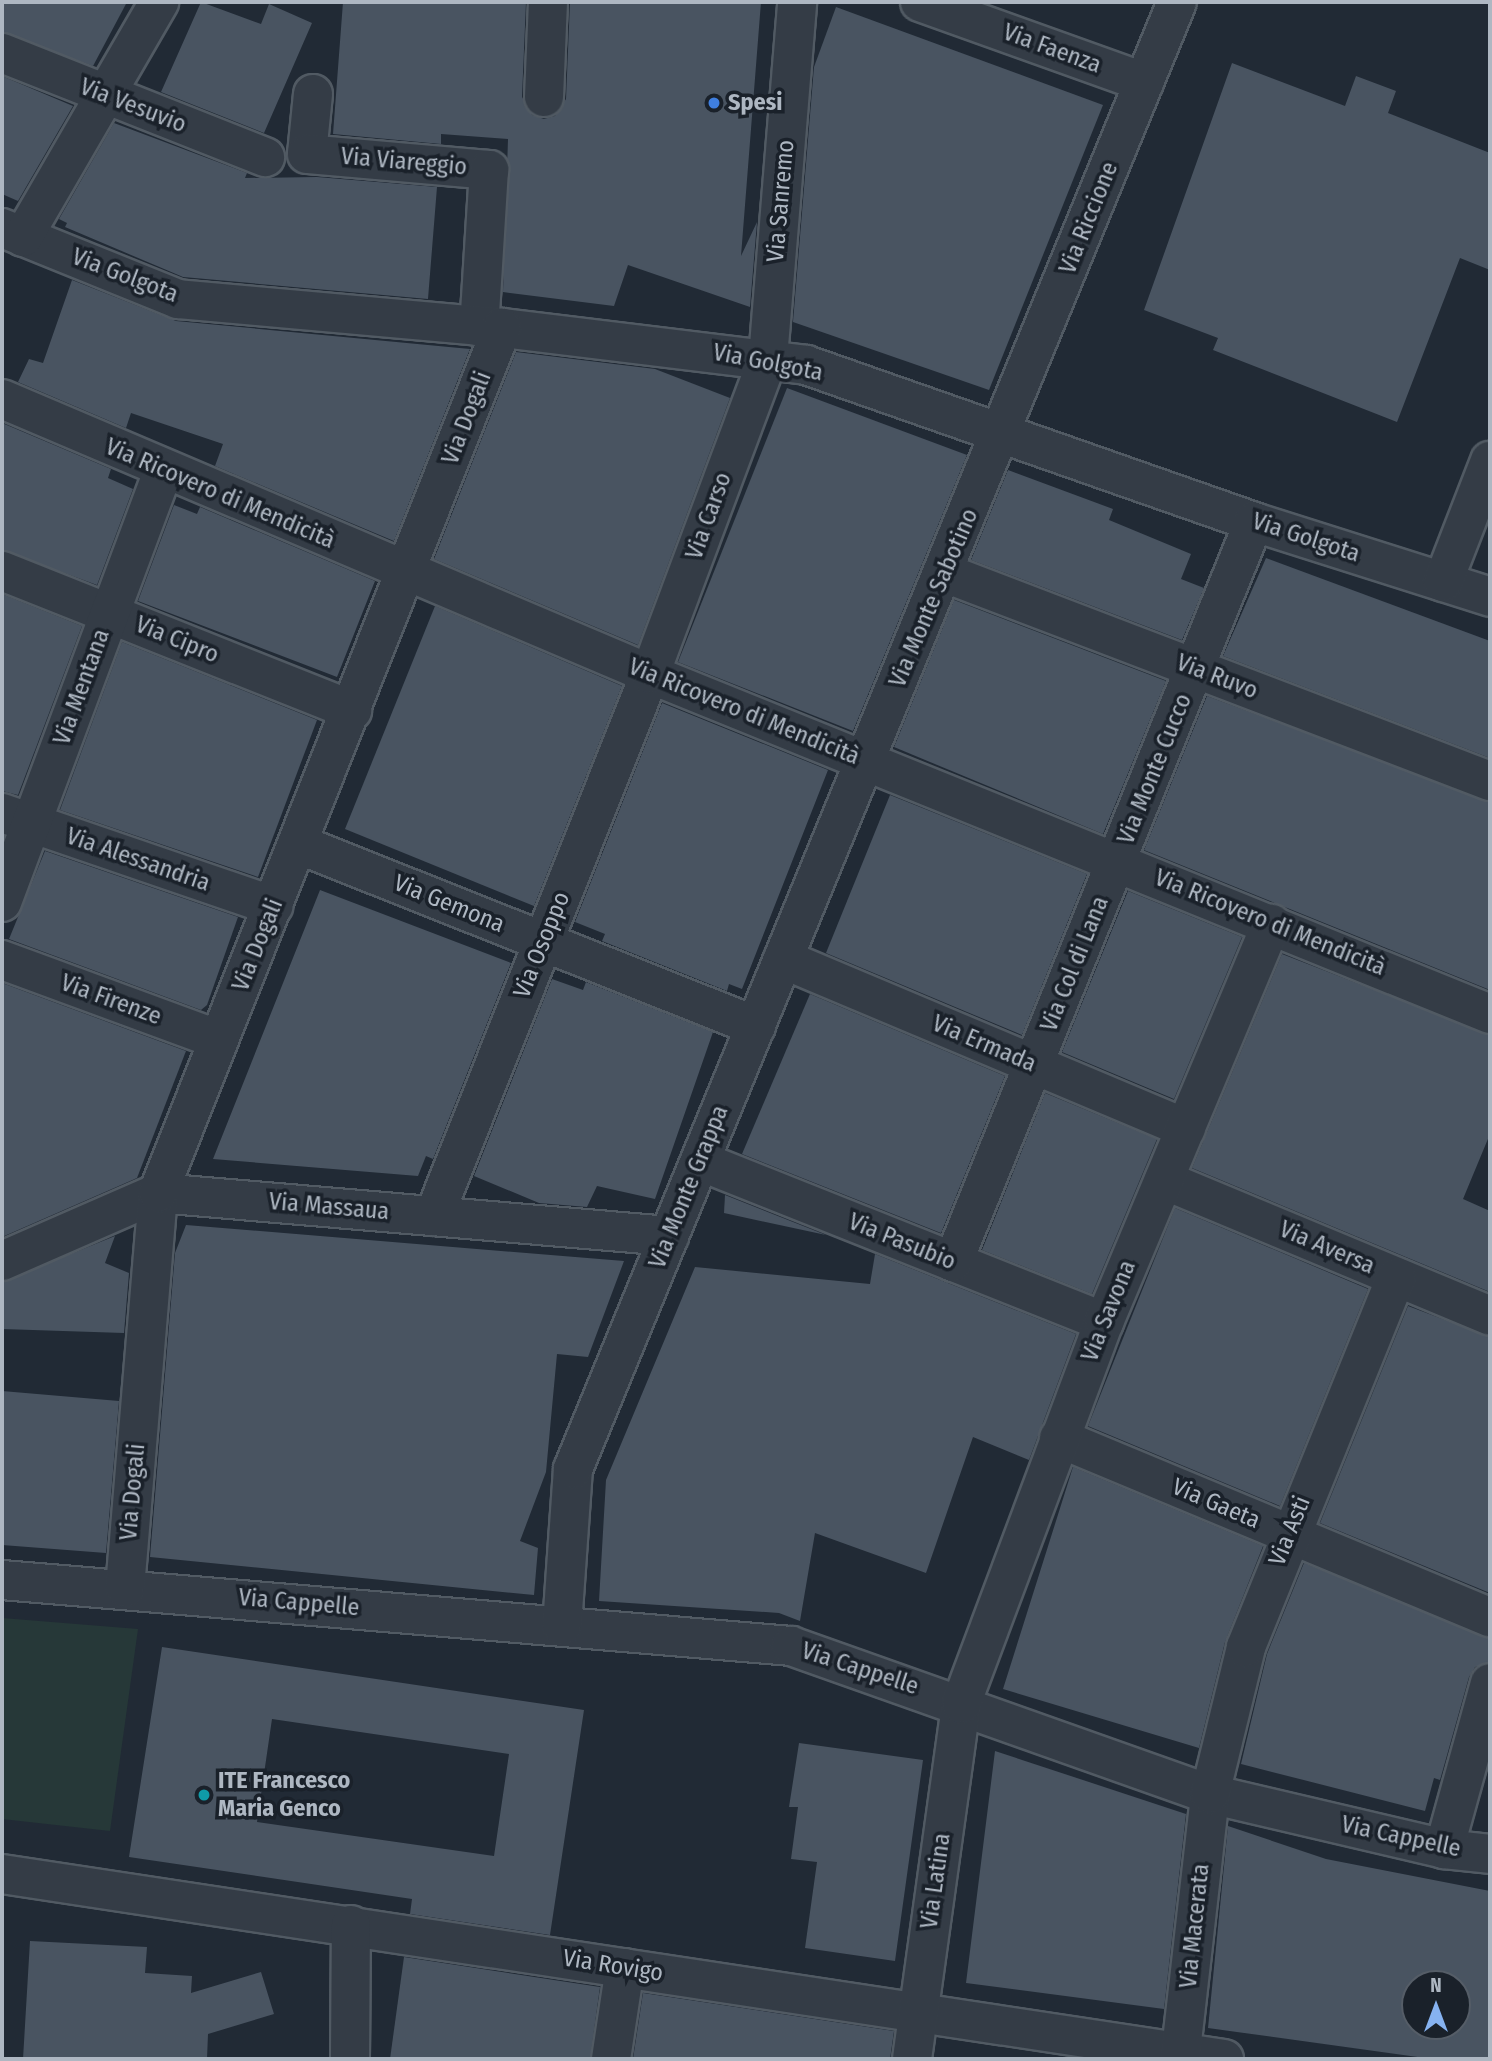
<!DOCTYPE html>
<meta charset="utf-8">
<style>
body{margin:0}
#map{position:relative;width:1492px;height:2061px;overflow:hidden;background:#212a35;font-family:"Fira Sans Condensed",sans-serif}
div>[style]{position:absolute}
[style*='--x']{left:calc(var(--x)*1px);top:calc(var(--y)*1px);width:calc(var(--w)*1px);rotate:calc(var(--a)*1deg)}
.green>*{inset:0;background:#263838}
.building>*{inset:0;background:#495461}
.roads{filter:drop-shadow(2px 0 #515a63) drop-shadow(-2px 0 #515a63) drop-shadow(0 2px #515a63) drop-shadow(0 -2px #515a63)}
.minor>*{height:38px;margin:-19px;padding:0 19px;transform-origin:19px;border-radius:19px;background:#343c46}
.dots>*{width:19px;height:19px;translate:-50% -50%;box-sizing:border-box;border:4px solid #1a212a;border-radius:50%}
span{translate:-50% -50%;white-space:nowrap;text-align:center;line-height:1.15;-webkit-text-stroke:7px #1a212a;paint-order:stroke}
.street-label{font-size:24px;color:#aeb7c2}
.poi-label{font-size:24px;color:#aeb7c2;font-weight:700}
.left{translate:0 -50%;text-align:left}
.frame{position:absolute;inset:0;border:4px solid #aeb7c2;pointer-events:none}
.north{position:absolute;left:1401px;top:1970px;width:70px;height:70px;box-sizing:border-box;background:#1a212a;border:2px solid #555d67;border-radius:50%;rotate:0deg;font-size:19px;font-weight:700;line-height:28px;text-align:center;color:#aeb7c2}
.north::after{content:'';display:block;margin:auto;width:24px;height:32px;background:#86b2f0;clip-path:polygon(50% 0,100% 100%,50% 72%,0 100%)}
</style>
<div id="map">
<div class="green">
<i style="clip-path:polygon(2px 1618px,138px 1629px,110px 1831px,2px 1819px)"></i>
</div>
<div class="building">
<i style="clip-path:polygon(2px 2px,127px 2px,93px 66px,2px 32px)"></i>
<i style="clip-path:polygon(201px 2px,261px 24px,269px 4px,312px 23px,264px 133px,161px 92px)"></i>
<i style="clip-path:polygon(343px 2px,526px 2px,522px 97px,532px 115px,544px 119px,555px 116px,566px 99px,570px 2px,761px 2px,741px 256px,757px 222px,750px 307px,628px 265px,614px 306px,503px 292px,508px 139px,441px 134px,441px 144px,333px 134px)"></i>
<i style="clip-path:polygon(836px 7px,1103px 105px,989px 390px,793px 322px,814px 67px)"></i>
<i style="clip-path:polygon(1232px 63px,1345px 106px,1356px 76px,1396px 91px,1388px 113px,1490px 153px,1490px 270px,1460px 258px,1397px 422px,1213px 350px,1218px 338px,1144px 310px)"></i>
<i style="clip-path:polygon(2px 76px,73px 106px,18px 201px,2px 194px)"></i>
<i style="clip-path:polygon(114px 123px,247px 173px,245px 178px,317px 177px,437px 187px,428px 299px,183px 277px,65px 227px,67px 223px,59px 219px)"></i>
<i style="clip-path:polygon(72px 280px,176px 321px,470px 349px,394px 541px,215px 466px,223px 444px,131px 413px,126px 428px,18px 382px,29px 359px,43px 363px)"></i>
<i style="clip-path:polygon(516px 352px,655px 369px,730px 398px,638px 645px,434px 559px)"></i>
<i style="clip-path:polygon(787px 388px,967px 455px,853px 731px,678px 662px)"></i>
<i style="clip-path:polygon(2px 423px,111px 469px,108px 478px,133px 489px,97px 585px,2px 550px)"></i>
<i style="clip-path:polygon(1008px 470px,1113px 509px,1109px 520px,1191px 554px,1181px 579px,1204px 588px,1182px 640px,971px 560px)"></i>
<i style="clip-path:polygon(174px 505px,197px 514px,200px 507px,375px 581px,337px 677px,138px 601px)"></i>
<i style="clip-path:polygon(1266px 558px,1490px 641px,1490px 758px,1223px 656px)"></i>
<i style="clip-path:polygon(2px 594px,82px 626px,18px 795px,2px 791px)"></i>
<i style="clip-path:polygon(954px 600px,1166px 681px,1103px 834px,894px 747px)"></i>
<i style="clip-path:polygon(435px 606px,622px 686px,534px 906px,345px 829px)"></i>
<i style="clip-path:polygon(122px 642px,317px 720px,258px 877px,60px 810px)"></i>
<i style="clip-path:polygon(1207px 696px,1490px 802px,1490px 990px,1144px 850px)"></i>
<i style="clip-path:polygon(662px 703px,828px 770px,742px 989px,729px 984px,727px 991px,602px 941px,605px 934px,575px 922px)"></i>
<i style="clip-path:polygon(890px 795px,1087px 874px,1022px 1035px,826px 953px)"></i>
<i style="clip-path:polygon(45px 851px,238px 917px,207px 1005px,201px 1010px,9px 939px)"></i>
<i style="clip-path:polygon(320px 890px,511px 963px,433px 1159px,426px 1156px,418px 1176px,213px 1159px)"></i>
<i style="clip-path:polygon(1128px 891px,1242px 937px,1174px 1099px,1062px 1052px)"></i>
<i style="clip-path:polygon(1282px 954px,1490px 1035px,1490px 1134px,1463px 1199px,1490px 1211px,1490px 1292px,1192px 1168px)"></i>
<i style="clip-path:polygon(552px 979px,583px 990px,586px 982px,713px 1032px,655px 1199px,597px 1186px,587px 1207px,539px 1203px,474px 1176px)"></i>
<i style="clip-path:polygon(2px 983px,186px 1051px,137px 1178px,2px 1237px)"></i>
<i style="clip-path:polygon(810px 994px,1005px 1076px,941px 1233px,742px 1154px)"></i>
<i style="clip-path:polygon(1045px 1093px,1157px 1139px,1092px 1294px,982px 1250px)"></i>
<i style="clip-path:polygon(725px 1195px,826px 1235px,724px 1213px)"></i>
<i style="clip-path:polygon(1175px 1208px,1368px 1289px,1280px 1506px,1088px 1426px)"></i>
<i style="clip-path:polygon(186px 1225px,624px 1261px,588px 1357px,557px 1354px,546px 1472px,520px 1541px,538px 1548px,534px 1595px,150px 1557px,175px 1253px)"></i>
<i style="clip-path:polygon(115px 1236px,105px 1263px,129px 1273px,124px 1333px,2px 1329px,2px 1282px)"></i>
<i style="clip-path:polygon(875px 1254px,1076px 1334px,1029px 1460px,973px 1437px,926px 1573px,815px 1533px,800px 1621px,779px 1613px,599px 1601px,606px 1480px,695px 1267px,870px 1284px)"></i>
<i style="clip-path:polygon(1408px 1306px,1490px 1337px,1490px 1593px,1320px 1523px)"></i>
<i style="clip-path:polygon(2px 1391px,119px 1401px,106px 1553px,2px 1545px)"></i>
<i style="clip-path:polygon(1073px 1467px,1263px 1546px,1225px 1642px,1199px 1748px,1003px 1689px)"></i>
<i style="clip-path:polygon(1304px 1563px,1490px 1638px,1490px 1662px,1475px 1667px,1469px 1677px,1440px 1780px,1434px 1778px,1425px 1811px,1241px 1764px,1267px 1654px)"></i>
<i style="clip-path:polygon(evenodd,162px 1647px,584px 1710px,550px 1935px,410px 1914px,412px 1899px,129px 1857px,162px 1647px,272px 1719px,509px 1754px,494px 1856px,257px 1822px,272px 1719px)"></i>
<i style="clip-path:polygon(799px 1743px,923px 1760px,895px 1961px,805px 1948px,817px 1862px,791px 1859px,798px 1807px,789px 1807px)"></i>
<i style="clip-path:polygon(995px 1751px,1186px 1814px,1164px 2009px,966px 1983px)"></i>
<i style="clip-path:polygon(evenodd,1228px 1826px,1326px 1859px,1490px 1891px,1490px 2059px,1432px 2059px,1208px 2028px,1228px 1826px,1415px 1984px,1457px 1984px,1457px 2026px,1415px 2026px,1415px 1984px)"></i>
<i style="clip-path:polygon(30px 1941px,147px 1947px,145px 1973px,192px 1976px,191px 1993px,261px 1972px,274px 2014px,208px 2034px,207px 2059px,23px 2059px)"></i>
<i style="clip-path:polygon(404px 1957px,600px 1987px,590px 2059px,390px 2059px)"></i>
<i style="clip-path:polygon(643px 1993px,894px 2031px,890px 2059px,633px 2059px)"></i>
</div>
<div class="roads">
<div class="minor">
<i style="--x:920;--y:2;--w:238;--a:19.7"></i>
<i style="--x:2;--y:53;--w:283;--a:21.6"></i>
<i style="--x:313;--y:94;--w:60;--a:95.7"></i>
<i style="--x:307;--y:154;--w:183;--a:5"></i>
<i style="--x:489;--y:170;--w:157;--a:93.6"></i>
<i style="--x:544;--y:97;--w:95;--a:-87.6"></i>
<i style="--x:2;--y:228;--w:190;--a:22"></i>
<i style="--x:178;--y:299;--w:325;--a:5.1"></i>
<i style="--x:502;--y:328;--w:306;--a:6.9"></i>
<i style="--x:806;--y:365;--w:475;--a:19.3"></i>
<i style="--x:1254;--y:522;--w:248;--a:17.6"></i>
<i style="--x:23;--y:237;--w:272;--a:-59.9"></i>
<i style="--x:2;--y:399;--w:704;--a:23"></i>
<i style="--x:650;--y:674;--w:906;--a:22.04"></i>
<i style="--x:2;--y:571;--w:377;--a:21.7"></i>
<i style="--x:945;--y:573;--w:583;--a:20.89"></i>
<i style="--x:1443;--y:582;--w:130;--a:-68.8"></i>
<i style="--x:2;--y:813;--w:287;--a:18.9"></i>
<i style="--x:298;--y:844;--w:493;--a:21.7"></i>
<i style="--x:2;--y:902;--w:460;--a:-69.5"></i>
<i style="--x:783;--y:959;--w:437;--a:22.8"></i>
<i style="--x:2;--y:960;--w:231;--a:20.2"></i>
<i style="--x:700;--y:1161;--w:435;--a:21.7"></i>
<i style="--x:1164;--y:1180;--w:353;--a:22.6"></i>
<i style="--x:434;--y:1216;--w:583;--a:-68.27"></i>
<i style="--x:650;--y:674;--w:337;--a:-69.5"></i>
<i style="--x:768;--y:358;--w:357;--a:-85.3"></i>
<i style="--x:2;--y:1261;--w:170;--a:-23.6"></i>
<i style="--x:158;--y:1193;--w:513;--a:4.81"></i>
<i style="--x:953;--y:1262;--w:799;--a:-67.87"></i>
<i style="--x:1059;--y:1438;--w:467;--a:22.6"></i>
<i style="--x:2;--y:1580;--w:792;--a:4.78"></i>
<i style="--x:791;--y:1646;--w:444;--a:19.5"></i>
<i style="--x:1210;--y:1794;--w:240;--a:13.2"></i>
<i style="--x:1444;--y:1849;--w:46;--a:6.2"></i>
<i style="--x:125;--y:1588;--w:396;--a:-85.2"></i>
<i style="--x:158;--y:1193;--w:931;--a:-68.31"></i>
<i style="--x:562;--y:1626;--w:157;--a:-86"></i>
<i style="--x:573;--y:1469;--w:1586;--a:-67.62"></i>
<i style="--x:1444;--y:1849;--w:172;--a:-74.5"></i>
<i style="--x:2;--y:1874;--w:1236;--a:8.61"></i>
<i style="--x:350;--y:2059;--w:134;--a:-89.6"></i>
<i style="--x:611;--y:2059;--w:92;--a:-81.3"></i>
<i style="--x:912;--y:2059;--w:358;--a:-82.1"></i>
<i style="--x:961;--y:1704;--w:408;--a:-69.5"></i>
<i style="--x:1104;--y:1322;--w:432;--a:-67.2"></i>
<i style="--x:1180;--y:2059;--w:267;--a:-83.5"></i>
<i style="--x:1210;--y:1794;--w:151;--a:-76.2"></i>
<i style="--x:1246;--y:1647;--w:399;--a:-67.9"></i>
</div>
</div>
<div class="dots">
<i style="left:714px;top:103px;background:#3f7fe0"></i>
<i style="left:204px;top:1795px;background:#0f9aa8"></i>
</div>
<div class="street-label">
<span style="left:1052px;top:49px;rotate:20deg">Via Faenza</span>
<span style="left:133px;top:106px;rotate:21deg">Via Vesuvio</span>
<span style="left:404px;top:162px;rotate:5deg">Via Viareggio</span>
<span style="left:781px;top:201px;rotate:-85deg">Via Sanremo</span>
<span style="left:1089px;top:218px;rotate:-68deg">Via Riccione</span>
<span style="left:125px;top:276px;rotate:21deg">Via Golgota</span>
<span style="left:768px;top:363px;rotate:11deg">Via Golgota</span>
<span style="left:467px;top:418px;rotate:-69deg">Via Dogali</span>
<span style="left:220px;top:494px;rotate:23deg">Via Ricovero di Mendicità</span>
<span style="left:709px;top:516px;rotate:-70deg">Via Carso</span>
<span style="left:1306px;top:538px;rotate:18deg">Via Golgota</span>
<span style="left:934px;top:598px;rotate:-67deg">Via Monte Sabotino</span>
<span style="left:177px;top:640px;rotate:22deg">Via Cipro</span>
<span style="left:1217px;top:677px;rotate:21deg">Via Ruvo</span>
<span style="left:82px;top:687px;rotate:-70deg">Via Mentana</span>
<span style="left:744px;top:712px;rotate:22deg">Via Ricovero di Mendicità</span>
<span style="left:1155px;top:769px;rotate:-68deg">Via Monte Cucco</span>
<span style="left:138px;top:860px;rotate:19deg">Via Alessandria</span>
<span style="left:449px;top:904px;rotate:22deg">Via Gemona</span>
<span style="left:1270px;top:923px;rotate:22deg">Via Ricovero di Mendicità</span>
<span style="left:258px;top:945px;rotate:-68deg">Via Dogali</span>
<span style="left:542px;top:945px;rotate:-68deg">Via Osoppo</span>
<span style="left:1075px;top:964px;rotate:-68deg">Via Col di Lana</span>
<span style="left:111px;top:1000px;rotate:20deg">Via Firenze</span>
<span style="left:984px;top:1044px;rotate:23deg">Via Ermada</span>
<span style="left:689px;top:1187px;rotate:-68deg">Via Monte Grappa</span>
<span style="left:329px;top:1207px;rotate:5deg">Via Massaua</span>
<span style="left:902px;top:1242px;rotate:22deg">Via Pasubio</span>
<span style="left:1327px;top:1248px;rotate:23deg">Via Aversa</span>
<span style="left:1109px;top:1311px;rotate:-68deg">Via Savona</span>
<span style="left:133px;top:1492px;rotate:-85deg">Via Dogali</span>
<span style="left:1216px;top:1504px;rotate:23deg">Via Gaeta</span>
<span style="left:1290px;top:1531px;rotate:-68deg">Via Asti</span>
<span style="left:299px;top:1603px;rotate:5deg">Via Cappelle</span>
<span style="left:860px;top:1669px;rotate:18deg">Via Cappelle</span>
<span style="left:1401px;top:1837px;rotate:12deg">Via Cappelle</span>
<span style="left:936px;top:1881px;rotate:-82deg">Via Latina</span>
<span style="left:1195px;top:1926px;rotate:-84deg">Via Macerata</span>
<span style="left:613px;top:1966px;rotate:9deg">Via Rovigo</span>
</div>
<div class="poi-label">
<span class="left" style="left:728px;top:103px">Spesi</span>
<span class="left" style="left:218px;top:1795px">ITE Francesco<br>Maria Genco</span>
</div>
<div class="frame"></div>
<div class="north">N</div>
</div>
